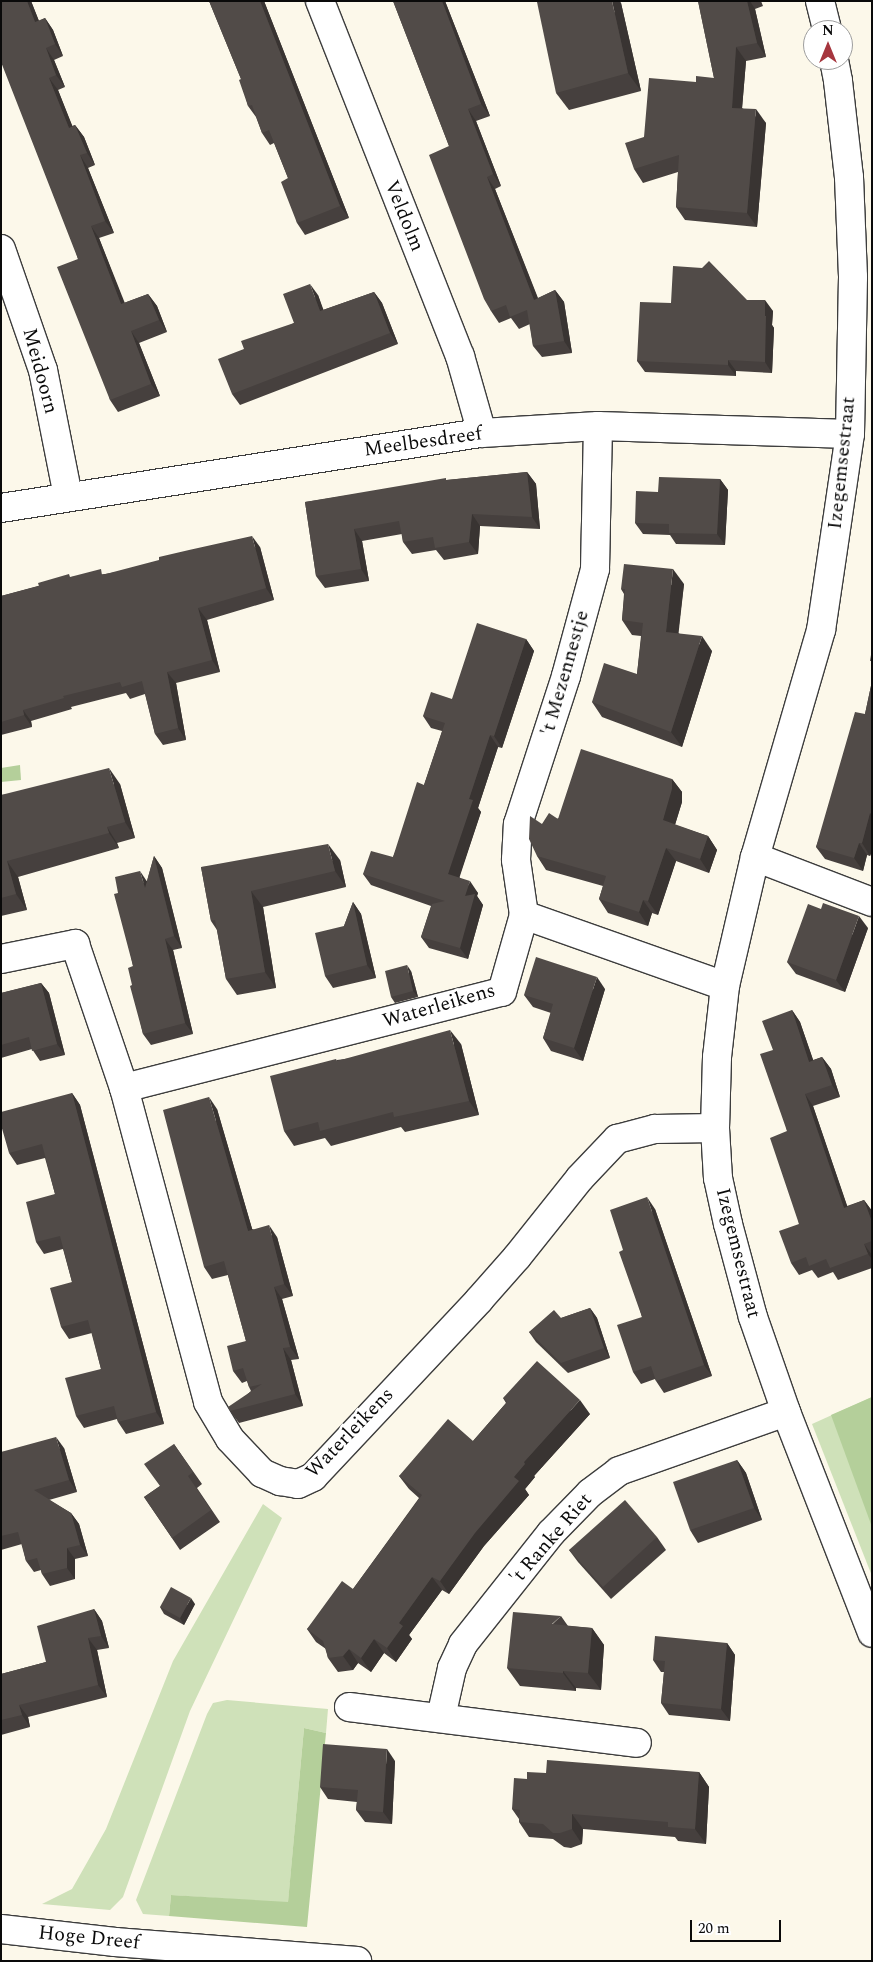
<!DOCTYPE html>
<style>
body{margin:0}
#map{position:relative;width:873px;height:1962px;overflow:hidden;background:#fcf8ea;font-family:Spectral,serif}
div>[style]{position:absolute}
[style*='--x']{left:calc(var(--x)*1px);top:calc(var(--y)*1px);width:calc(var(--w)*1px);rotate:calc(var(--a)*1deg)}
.green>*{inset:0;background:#cfe1b9}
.forest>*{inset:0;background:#b4cf9a}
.roads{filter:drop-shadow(1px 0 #3d3d3d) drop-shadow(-1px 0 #3d3d3d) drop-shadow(0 1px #3d3d3d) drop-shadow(0 -1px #3d3d3d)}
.minor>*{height:28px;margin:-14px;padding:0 14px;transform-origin:14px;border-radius:14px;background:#fff}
.wall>*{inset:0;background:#46403e}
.shaded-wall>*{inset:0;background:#393432}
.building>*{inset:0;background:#514b48}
span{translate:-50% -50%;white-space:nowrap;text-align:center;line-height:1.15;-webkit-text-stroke:5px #fff;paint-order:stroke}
.street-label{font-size:20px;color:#0a0a0a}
.frame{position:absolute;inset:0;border:2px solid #0a0a0a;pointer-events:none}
.north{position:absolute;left:803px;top:20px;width:50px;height:50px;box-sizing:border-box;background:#fff;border:1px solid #9d9d9d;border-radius:50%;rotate:0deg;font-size:14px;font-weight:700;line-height:20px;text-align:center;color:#0a0a0a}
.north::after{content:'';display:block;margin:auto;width:18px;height:22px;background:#a6363e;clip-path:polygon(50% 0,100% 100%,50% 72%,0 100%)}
.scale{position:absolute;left:690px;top:1920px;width:91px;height:22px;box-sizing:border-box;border:2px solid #0a0a0a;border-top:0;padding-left:6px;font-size:15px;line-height:18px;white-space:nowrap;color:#0a0a0a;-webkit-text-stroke:4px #fff;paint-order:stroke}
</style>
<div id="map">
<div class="green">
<i style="clip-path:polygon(872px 1397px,872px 1576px,812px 1424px)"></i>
<i style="clip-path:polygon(263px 1504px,282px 1518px,190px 1711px,123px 1897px,110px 1910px,42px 1904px,72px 1889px,106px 1829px,173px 1661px)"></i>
<i style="clip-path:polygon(227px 1700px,328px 1709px,326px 1733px,304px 1728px,288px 1903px,171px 1895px,169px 1916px,143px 1914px,136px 1900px,207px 1714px,213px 1703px)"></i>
</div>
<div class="forest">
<i style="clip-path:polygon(20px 765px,21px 780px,1px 782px,1px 768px)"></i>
<i style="clip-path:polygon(872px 1397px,872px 1527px,831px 1415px)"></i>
<i style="clip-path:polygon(304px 1728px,326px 1733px,307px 1927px,169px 1916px,171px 1895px,288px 1902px)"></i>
</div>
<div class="roads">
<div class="minor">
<i style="--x:320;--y:1;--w:382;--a:68.5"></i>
<i style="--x:460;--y:356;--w:80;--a:74.1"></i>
<i style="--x:820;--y:1;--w:30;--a:76"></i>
<i style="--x:834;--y:60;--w:21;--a:79"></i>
<i style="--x:838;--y:81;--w:97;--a:83.5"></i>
<i style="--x:849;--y:177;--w:100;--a:87.7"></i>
<i style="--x:853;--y:277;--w:157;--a:91.1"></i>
<i style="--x:850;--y:434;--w:198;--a:98.4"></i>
<i style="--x:821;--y:630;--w:236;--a:106.2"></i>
<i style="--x:755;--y:857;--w:132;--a:103.1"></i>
<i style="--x:725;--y:986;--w:71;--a:96.4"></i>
<i style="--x:717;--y:1057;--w:71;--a:91.6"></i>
<i style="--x:715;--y:1128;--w:50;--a:86.6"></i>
<i style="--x:718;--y:1178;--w:47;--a:77.7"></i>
<i style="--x:728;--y:1224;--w:96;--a:75"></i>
<i style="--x:753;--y:1317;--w:101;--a:70.8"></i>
<i style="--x:786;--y:1412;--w:237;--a:68.7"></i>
<i style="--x:1;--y:249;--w:128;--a:70.9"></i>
<i style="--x:43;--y:370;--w:128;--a:78.8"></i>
<i style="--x:1;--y:508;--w:487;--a:-8.9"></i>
<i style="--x:482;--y:433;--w:116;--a:-3.5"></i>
<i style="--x:598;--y:426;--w:252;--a:1.8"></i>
<i style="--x:755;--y:857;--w:125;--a:21"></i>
<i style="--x:524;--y:915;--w:213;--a:19.5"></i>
<i style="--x:1;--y:959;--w:76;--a:-11.5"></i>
<i style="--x:75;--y:944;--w:152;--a:71.2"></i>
<i style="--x:124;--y:1088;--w:390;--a:-14.3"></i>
<i style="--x:502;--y:992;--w:80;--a:-74.1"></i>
<i style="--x:524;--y:915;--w:56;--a:-98.3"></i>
<i style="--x:516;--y:860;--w:36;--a:-87"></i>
<i style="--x:518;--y:824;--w:156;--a:-72"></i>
<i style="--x:566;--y:676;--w:111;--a:-74.8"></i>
<i style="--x:595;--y:569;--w:143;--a:-88.8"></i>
<i style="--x:124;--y:1088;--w:325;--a:75"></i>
<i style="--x:208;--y:1402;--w:43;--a:59.3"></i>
<i style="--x:230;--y:1439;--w:47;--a:46.7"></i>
<i style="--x:262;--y:1473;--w:20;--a:24"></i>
<i style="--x:280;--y:1481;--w:18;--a:9"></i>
<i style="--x:298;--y:1484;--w:17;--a:-25"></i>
<i style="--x:313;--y:1477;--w:243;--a:-46.8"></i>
<i style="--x:479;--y:1300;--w:57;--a:-48.5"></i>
<i style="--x:517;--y:1257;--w:101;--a:-51.4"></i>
<i style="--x:580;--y:1178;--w:54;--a:-46.5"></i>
<i style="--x:617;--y:1139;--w:39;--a:-15"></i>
<i style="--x:655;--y:1129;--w:60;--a:-1"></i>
<i style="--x:349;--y:1707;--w:290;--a:7.1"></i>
<i style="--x:441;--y:1717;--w:50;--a:-77.3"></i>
<i style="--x:452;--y:1668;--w:26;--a:-65"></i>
<i style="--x:463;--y:1644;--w:142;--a:-51.6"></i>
<i style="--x:551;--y:1533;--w:56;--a:-45.7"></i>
<i style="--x:590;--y:1493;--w:36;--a:-37"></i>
<i style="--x:619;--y:1471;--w:177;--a:-19.5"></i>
<i style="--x:1;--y:1929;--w:115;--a:6.5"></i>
<i style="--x:115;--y:1942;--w:243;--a:4.5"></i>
</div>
</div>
<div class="wall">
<i style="clip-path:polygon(1px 1px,31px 1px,39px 21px,45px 18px,53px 30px,63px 56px,54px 60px,65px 87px,58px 90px,72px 126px,75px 125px,84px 137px,95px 165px,88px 168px,114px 233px,99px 238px,124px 303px,148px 294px,157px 306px,167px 332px,139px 343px,160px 396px,118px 412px,110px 400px,78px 259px)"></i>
<i style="clip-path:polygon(209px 1px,264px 1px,349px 218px,305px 235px,297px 223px,288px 178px,274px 143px,270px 145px,262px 133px,256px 117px,248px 106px,241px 79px)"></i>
<i style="clip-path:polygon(393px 1px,445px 1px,490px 116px,476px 121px,501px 186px,495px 189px,538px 298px,555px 290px,564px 302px,572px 353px,542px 357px,533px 346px,530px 324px,519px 329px,511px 318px,499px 323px,491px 311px,449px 146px)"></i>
<i style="clip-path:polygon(698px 1px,761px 1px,763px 6px,755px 9px,766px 57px,746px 61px,742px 108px,766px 123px,757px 227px,685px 220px,676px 207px,678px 172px,643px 183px,634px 169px,644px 137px,696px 82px,714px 78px)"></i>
<i style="clip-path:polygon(621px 3px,641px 91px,569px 110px,556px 93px)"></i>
<i style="clip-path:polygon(374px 292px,382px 303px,398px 344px,240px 405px,232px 394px,244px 349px,294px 323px,318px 295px,323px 310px)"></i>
<i style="clip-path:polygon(747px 300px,773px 311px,772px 325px,774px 328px,772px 373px,736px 371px,736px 376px,645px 372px,637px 361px,671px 303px)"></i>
<i style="clip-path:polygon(527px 472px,536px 484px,540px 529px,480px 526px,478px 554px,444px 560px,436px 550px,412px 554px,403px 542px,402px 534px,362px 541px,369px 581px,325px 588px,316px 576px,305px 502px,447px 480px)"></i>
<i style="clip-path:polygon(720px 479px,728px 490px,725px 545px,676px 544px,670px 535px,643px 534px,635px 523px,658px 492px)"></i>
<i style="clip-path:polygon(260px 547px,274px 600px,207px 620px,220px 672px,176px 683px,186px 740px,163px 745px,155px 734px,145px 694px,130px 699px,126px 693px,71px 707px,72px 709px,31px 721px,32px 727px,1px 735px,1px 596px,71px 577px,105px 574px)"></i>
<i style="clip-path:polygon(684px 584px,678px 633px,712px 651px,682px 747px,602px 717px,592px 702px,637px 674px,641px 636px,632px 635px,622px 620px,624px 594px,621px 589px)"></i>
<i style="clip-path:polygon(526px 639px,534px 651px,502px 748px,498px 747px,478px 808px,481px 812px,459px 877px,478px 893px,477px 896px,483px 905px,468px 959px,429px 948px,421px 937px,431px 906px,371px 885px,363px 874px,393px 857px,424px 785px,442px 731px,431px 728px,423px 716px,452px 699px)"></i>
<i style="clip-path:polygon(872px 681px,872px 851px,870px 856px,867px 855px,863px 871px,825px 859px,816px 847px,865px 714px)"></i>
<i style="clip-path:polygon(672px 779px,682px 792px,682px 802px,675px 825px,708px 836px,717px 850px,709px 873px,676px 861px,658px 915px,652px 913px,648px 926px,608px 913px,599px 899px,603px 886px,546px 870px,537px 856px,542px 824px)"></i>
<i style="clip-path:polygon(120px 784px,135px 838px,117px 843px,119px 848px,18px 877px,27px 910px,1px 916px,1px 795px)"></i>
<i style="clip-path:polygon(154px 856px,162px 868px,182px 948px,173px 950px,193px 1034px,151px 1045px,143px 1034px,132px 985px,133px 966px,118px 893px,147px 881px)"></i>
<i style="clip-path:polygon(340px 860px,346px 887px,263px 907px,276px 988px,237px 995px,226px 979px,217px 930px,211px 921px,201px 867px)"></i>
<i style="clip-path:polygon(353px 902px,361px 914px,376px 978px,333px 988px,325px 976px,344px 926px)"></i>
<i style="clip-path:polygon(868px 928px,845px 992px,796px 974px,787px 962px)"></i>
<i style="clip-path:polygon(411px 971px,418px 997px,395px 1003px,391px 997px)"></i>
<i style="clip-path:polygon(41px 983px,49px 993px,65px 1055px,40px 1061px,32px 1049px,1px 1058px,1px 993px)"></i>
<i style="clip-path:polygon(605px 989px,583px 1061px,551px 1051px,543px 1038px,551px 1013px,533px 1007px,524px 995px)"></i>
<i style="clip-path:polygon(792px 1010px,800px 1022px,813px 1060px,822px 1057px,831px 1069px,840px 1097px,813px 1106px,847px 1206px,864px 1200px,872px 1211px,872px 1268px,838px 1280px,833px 1272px,818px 1278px,812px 1270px,799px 1275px,791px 1263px,799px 1224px,787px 1131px,773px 1050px)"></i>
<i style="clip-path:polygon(461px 1044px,479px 1115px,405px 1132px,401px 1127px,331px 1146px,325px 1138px,294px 1146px,284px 1131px,337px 1060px)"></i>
<i style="clip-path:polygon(72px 1093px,80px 1105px,164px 1424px,126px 1434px,118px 1422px,117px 1419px,84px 1428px,76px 1416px,101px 1369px,92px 1333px,69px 1339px,61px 1327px,72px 1282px,63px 1249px,44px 1254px,36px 1242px,55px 1194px,45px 1158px,17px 1165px,9px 1153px)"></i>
<i style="clip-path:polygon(217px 1109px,252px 1229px,277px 1237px,293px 1296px,282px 1299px,299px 1359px,291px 1360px,303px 1406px,239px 1423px,230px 1411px,251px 1391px,249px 1387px,247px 1381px,242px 1383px,233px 1371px,246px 1341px,228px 1275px,212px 1279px,204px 1267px)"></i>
<i style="clip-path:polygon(655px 1209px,712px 1376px,664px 1393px,656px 1381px,655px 1379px,641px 1384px,633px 1372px,642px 1317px,623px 1250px)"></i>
<i style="clip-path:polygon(590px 1308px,597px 1318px,610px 1358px,568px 1373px,536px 1342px,529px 1332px,561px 1318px)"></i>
<i style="clip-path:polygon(503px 1398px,590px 1414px,534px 1476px,535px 1477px,525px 1489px,529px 1495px,484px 1546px,449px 1594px,442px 1590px,409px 1635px,412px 1639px,396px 1662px,384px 1653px,371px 1672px,358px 1663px,353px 1670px,338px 1672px,328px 1658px,326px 1649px,316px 1642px,307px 1629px,353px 1589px,419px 1498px,409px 1489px,399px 1476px,473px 1441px,506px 1403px)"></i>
<i style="clip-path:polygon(174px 1444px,202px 1484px,197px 1488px,220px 1522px,180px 1550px,144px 1497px,160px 1486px)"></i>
<i style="clip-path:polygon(64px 1448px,77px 1492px,49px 1500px,71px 1513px,79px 1524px,88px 1556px,75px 1559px,75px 1579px,50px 1586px,42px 1574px,41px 1570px,34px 1572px,26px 1561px,22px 1544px,1px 1550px,1px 1452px)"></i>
<i style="clip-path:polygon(737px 1460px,746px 1473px,762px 1520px,698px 1543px,690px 1530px)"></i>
<i style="clip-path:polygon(657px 1537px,666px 1550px,611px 1599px,578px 1562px,569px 1550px)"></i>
<i style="clip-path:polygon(195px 1604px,184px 1625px,164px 1614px,160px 1607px)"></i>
<i style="clip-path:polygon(94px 1609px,102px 1621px,109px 1648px,97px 1650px,107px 1697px,28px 1717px,30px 1727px,1px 1735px,1px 1674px,46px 1662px)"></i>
<i style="clip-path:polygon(561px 1616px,568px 1626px,592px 1628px,604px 1645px,601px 1690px,576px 1688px,576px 1691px,520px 1686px,507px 1668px)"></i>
<i style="clip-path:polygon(727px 1643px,735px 1655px,730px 1721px,669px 1715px,661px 1703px,664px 1672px,661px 1672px,653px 1660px)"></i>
<i style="clip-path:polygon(395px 1761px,392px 1824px,365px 1822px,356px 1810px,357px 1802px,328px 1799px,320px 1787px)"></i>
<i style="clip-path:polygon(699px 1772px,709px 1787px,706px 1844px,678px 1841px,675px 1837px,583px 1829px,582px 1844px,571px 1848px,564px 1847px,553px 1839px,529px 1837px,519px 1822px,519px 1819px,512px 1809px,527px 1779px,546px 1773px)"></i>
</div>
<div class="shaded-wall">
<i style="clip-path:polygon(27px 1px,31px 1px,44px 34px,35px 22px)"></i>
<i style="clip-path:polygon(260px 1px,264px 1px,349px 218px,340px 206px)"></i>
<i style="clip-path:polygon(442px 1px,445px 1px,490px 116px,481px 104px)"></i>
<i style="clip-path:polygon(612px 1px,620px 1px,621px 3px,641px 91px,628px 73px)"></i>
<i style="clip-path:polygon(747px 1px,750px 1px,755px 9px,766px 57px,757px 43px)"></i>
<i style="clip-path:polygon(45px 18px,53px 30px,63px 56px,55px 44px)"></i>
<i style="clip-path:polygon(736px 47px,746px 61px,741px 121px,732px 108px)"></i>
<i style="clip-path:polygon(46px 48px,54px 60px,65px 87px,56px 75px)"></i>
<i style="clip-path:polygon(49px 78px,58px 90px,78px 140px,69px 128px)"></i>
<i style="clip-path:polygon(468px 109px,476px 121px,501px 186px,493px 174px)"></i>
<i style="clip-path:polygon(756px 109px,766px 123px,757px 227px,747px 213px)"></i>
<i style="clip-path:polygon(75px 125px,84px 137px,95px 165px,87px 153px)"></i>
<i style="clip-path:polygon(80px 155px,88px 168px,114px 233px,105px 221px)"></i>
<i style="clip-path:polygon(487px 177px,495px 189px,543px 312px,534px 300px)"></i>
<i style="clip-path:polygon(91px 226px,99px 238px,130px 316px,121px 304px)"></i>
<i style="clip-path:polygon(310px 284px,318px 295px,328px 322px,320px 311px)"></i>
<i style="clip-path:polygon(555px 290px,564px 302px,572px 353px,564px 341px)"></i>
<i style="clip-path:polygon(374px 292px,382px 303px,398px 344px,390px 333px)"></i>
<i style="clip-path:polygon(148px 294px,157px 306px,167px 332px,159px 320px)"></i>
<i style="clip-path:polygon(765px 300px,773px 311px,772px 325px,774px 328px,772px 373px,765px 362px)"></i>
<i style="clip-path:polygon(131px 331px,139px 343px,160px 396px,151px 384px)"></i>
<i style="clip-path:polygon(728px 360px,736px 371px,736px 376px,728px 365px)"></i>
<i style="clip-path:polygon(527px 472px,536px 484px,540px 529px,532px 517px)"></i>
<i style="clip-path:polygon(720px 479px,728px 490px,725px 545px,717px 534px)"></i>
<i style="clip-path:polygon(472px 514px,480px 526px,478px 554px,469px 542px)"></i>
<i style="clip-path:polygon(354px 529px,362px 541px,369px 581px,361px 569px)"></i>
<i style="clip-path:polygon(252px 536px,260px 547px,274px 600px,266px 588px)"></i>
<i style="clip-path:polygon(673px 569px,684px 584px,677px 647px,666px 632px)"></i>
<i style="clip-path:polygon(198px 608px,207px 620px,220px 672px,212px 660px)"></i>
<i style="clip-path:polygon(702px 636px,712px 651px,682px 747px,671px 732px)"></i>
<i style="clip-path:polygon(526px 639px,534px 651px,502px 748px,494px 736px)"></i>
<i style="clip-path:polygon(167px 672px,176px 683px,186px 740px,178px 728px)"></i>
<i style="clip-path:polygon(23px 710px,31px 721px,32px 727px,24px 715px)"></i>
<i style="clip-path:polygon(490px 735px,498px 747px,478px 808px,481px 812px,457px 885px,448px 874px,469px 799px)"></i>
<i style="clip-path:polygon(109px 768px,120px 784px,135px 838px,125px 822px)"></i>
<i style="clip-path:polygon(672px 779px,682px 792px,682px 802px,672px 834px,663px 820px)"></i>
<i style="clip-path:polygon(870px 813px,872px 815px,872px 851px,870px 856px,862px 843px)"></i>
<i style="clip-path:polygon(107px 827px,117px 843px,119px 848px,109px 833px)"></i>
<i style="clip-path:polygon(708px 836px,717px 850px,709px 873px,700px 859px)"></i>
<i style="clip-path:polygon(859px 843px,867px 855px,863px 871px,854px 858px)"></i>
<i style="clip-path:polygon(328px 844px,340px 860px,346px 887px,335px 871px)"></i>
<i style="clip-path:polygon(666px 848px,676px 861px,658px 915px,648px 901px)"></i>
<i style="clip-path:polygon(154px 856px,162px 868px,182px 948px,174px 936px)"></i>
<i style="clip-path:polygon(7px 861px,18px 877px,27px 910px,16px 894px)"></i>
<i style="clip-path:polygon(140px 871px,148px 883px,145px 888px)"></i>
<i style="clip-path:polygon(470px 881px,478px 893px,477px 896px,483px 905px,468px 959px,460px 948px,465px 896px)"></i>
<i style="clip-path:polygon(251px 891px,263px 907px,276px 988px,265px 972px)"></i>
<i style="clip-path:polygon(643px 900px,652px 913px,648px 926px,639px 912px)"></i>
<i style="clip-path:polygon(353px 902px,361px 914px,376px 978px,367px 965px)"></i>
<i style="clip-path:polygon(859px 916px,868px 928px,845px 992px,836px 980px)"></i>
<i style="clip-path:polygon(165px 939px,173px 950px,193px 1034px,185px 1023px)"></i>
<i style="clip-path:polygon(407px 965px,411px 971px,418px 997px,413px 991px)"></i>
<i style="clip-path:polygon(597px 977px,605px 989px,583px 1061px,574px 1048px)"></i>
<i style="clip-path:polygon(41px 983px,49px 993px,65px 1055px,57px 1044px)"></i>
<i style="clip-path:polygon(792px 1010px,800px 1022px,818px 1074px,809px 1062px)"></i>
<i style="clip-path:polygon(450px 1030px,461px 1044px,479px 1115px,469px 1101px)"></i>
<i style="clip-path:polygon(822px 1057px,831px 1069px,840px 1097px,832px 1085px)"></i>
<i style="clip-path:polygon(72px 1093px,80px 1105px,164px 1424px,156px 1412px)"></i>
<i style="clip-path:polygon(805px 1094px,813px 1106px,852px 1220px,844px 1208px)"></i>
<i style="clip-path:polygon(209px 1097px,217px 1109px,256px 1242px,248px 1231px)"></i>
<i style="clip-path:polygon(647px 1197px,655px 1209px,712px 1376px,704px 1365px)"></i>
<i style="clip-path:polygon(864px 1200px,872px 1211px,872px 1222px)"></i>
<i style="clip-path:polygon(269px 1225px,277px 1237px,293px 1296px,284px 1284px)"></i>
<i style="clip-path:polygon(864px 1244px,872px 1255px,872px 1259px,868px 1254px)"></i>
<i style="clip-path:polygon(274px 1287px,282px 1299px,299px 1359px,290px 1347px)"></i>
<i style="clip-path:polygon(590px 1308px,597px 1318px,610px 1358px,604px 1348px)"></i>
<i style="clip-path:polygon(283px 1348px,291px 1360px,303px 1406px,295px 1394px)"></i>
<i style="clip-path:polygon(580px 1400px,590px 1414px,534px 1476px,535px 1477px,525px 1489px,529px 1495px,484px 1546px,449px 1594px,440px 1581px,524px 1462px)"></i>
<i style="clip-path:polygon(56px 1437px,64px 1448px,77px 1492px,69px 1480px)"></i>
<i style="clip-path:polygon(737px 1460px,746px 1473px,762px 1520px,754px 1508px)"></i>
<i style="clip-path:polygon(71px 1513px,79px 1524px,88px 1556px,80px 1545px)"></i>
<i style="clip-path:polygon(67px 1548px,75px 1559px,75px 1579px,67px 1568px)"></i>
<i style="clip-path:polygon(432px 1577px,442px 1590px,409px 1635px,412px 1639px,396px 1662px,387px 1648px,399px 1623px)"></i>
<i style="clip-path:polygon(191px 1598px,195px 1604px,184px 1625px,180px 1618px)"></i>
<i style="clip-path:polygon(94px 1609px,102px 1621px,109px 1648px,101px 1636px)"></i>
<i style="clip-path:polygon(592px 1628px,604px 1645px,601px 1690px,588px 1673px)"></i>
<i style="clip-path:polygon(88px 1638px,97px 1650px,107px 1697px,98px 1685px)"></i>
<i style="clip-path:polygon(374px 1639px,384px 1653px,371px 1672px,361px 1658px)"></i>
<i style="clip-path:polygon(727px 1643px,735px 1655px,730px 1721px,721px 1709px)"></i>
<i style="clip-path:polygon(349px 1649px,358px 1663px,353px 1670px,343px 1656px)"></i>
<i style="clip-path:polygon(563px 1671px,576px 1688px,576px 1691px,563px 1673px)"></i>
<i style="clip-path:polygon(19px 1705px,28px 1717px,30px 1727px,22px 1715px)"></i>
<i style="clip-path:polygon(387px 1749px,395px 1761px,392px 1824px,383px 1812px)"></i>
<i style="clip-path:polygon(699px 1772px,709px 1787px,706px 1844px,695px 1829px)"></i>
<i style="clip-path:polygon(572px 1814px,583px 1829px,582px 1844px,572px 1829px)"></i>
</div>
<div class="building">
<i style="clip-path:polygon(1px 1px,27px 1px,35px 22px,45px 18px,55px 44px,46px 48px,56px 75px,49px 78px,69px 128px,75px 125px,87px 153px,80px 155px,105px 221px,91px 226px,121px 304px,148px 294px,159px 320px,131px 331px,151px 384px,110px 400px,57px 267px,78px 259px,1px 62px)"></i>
<i style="clip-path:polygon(209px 1px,260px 1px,340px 206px,297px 223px,281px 182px,288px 178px,269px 130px,262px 133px,252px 105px,248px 106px,239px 80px,241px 79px)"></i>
<i style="clip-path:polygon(393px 1px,442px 1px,481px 104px,468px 109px,493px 174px,487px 177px,534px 300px,555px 290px,564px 341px,533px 346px,527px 310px,510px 317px,506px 305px,491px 311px,484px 299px,429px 155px,449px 146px)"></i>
<i style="clip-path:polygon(612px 1px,628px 73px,556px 93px,537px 2px)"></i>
<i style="clip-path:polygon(698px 1px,747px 1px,757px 43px,736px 47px,732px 108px,756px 109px,747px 213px,676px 207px,679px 155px,634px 169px,625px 143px,644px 137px,649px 78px,696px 82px,696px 76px,714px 78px)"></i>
<i style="clip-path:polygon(709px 261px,747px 300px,765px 300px,765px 316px,766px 316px,765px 362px,728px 360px,728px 365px,637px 361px,640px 302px,671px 303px,673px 266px,702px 268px)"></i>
<i style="clip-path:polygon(310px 284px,320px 311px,374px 292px,390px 333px,232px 394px,218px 359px,244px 349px,241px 341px,294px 323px,283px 294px)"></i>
<i style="clip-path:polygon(527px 472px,532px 517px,472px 514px,469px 542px,435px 548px,433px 537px,403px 542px,399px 521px,354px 529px,361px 569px,316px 576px,305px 502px,446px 478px,446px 480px)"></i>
<i style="clip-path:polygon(659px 477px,720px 479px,717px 534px,669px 533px,669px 524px,635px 523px,636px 491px,658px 492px)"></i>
<i style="clip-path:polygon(252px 536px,266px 588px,198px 608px,212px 660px,167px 672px,178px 728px,155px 734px,142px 681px,122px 687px,120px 682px,63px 696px,64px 698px,23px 710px,24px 715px,1px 722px,1px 596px,39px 586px,38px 583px,69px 574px,70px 577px,101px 569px,102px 575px,159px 560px,159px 557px,189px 550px)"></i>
<i style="clip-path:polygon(624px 564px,673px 569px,666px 632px,702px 636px,671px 732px,592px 702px,604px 663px,637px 674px,643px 623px,622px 620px,625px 589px,621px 589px)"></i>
<i style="clip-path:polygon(477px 623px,526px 639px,494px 736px,490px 735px,469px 799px,473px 800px,448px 874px,470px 881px,465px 896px,475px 894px,460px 948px,421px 937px,432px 904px,445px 901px,363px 874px,371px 851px,393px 857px,417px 782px,424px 785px,445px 723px,423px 716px,431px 692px,452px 699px)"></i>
<i style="clip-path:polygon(872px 649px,872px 661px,870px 661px)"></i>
<i style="clip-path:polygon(872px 681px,872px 814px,870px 813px,862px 843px,859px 843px,854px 858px,816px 847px,855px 712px,865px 714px)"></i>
<i style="clip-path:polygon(581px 749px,672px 779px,672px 789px,663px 820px,708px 836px,700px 859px,666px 848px,648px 901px,643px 900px,639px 912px,599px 899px,606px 876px,537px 856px,529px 839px,530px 816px,542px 824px,549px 813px,558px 819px)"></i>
<i style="clip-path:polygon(109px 768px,125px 822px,107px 827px,109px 833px,7px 861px,16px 894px,1px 898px,1px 795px)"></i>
<i style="clip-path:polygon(328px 844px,335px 871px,251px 891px,265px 972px,226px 979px,215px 920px,211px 921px,201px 867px)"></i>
<i style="clip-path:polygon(154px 856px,174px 936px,165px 939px,185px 1023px,143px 1034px,130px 986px,132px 985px,128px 968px,133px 966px,114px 894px,118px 893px,115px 877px,140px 871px,145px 888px)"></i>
<i style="clip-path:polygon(353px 902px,367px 965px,325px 976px,315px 933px,344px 926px)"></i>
<i style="clip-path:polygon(823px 903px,859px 916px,836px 980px,787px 962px,808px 904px,821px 909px)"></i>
<i style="clip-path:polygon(536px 957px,597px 977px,574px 1048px,543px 1038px,553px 1004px,524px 995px)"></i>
<i style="clip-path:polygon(407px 965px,413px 991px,391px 997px,385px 971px)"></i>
<i style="clip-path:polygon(41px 983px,57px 1044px,32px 1051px,29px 1037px,1px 1045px,1px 993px)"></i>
<i style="clip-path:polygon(792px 1010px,809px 1062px,822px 1057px,832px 1085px,805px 1094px,844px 1208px,864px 1200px,872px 1222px,872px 1241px,864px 1244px,868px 1254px,830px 1268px,826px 1259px,809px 1266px,806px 1257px,791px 1263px,779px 1231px,799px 1224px,770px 1138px,787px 1131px,760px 1054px,773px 1050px,762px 1021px)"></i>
<i style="clip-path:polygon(450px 1030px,469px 1101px,394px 1117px,393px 1112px,320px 1131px,318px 1122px,284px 1131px,270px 1076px,336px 1059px,337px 1061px)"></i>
<i style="clip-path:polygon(72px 1093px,156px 1412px,118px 1422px,114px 1406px,76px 1416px,65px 1378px,101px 1369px,88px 1320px,61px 1327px,50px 1288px,72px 1282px,60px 1236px,36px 1242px,26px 1202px,55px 1194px,42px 1144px,9px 1153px,1px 1125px,1px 1112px)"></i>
<i style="clip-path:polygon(209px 1097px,248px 1231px,269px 1225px,284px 1284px,274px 1287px,290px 1347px,283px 1348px,295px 1394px,230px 1411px,228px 1407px,262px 1384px,249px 1387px,243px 1368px,233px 1371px,227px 1346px,246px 1341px,224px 1261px,204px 1267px,163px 1110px)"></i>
<i style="clip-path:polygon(647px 1197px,704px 1365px,656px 1381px,651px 1366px,633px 1372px,617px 1325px,642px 1317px,619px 1252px,623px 1250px,610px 1210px)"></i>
<i style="clip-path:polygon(590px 1308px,604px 1348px,561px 1363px,529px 1332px,554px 1310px,561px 1318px)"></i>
<i style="clip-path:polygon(537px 1361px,580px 1400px,524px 1462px,525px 1464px,514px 1477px,519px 1481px,475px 1533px,440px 1581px,432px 1577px,399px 1623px,403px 1626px,387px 1648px,374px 1639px,361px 1658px,349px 1649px,343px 1656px,328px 1658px,323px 1641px,307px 1629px,342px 1581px,353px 1589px,422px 1495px,399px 1476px,448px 1419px,473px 1441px,507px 1402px,503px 1398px)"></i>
<i style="clip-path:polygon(56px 1437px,69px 1480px,34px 1490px,71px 1513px,80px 1545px,67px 1548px,67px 1568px,42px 1574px,37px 1558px,26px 1561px,18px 1532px,1px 1536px,1px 1452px)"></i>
<i style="clip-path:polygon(174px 1444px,193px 1472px,188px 1476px,211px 1510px,172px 1538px,144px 1497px,160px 1486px,144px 1464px)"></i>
<i style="clip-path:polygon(737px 1460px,754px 1508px,690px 1530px,673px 1482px)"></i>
<i style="clip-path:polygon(625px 1500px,657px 1537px,603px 1587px,569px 1550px)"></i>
<i style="clip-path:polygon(171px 1587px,191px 1598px,180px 1618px,160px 1607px)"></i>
<i style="clip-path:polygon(94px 1609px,101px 1636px,88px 1638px,98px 1685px,19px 1705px,22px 1715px,1px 1720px,1px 1674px,46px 1662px,37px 1626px)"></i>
<i style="clip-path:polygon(513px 1612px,561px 1616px,552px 1624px,592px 1628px,588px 1673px,563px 1671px,563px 1673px,507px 1668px)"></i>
<i style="clip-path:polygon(655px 1636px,727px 1643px,721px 1709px,661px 1703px,665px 1661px,653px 1660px)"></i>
<i style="clip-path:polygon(323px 1744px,387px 1749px,383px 1812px,356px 1810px,358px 1790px,320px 1787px)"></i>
<i style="clip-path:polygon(547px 1760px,699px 1772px,695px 1829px,668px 1827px,668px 1822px,572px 1814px,572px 1829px,560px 1833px,553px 1833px,543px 1824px,519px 1822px,520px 1810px,512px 1809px,514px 1778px,527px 1779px,527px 1772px,546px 1773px)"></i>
</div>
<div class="street-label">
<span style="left:404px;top:216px;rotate:68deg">Veldolm</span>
<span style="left:40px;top:371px;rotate:75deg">Meidoorn</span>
<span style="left:423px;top:442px;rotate:-8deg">Meelbesdreef</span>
<span style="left:842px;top:463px;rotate:-84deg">Izegemsestraat</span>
<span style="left:565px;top:673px;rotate:-74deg">'t Mezennestje</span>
<span style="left:439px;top:1006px;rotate:-16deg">Waterleikens</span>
<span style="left:738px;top:1253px;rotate:76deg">Izegemsestraat</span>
<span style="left:350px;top:1433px;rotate:-46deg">Waterleikens</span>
<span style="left:551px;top:1539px;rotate:-49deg">'t Ranke Riet</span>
<span style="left:89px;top:1938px;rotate:6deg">Hoge Dreef</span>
</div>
<div class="frame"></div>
<div class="north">N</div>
<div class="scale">20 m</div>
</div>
